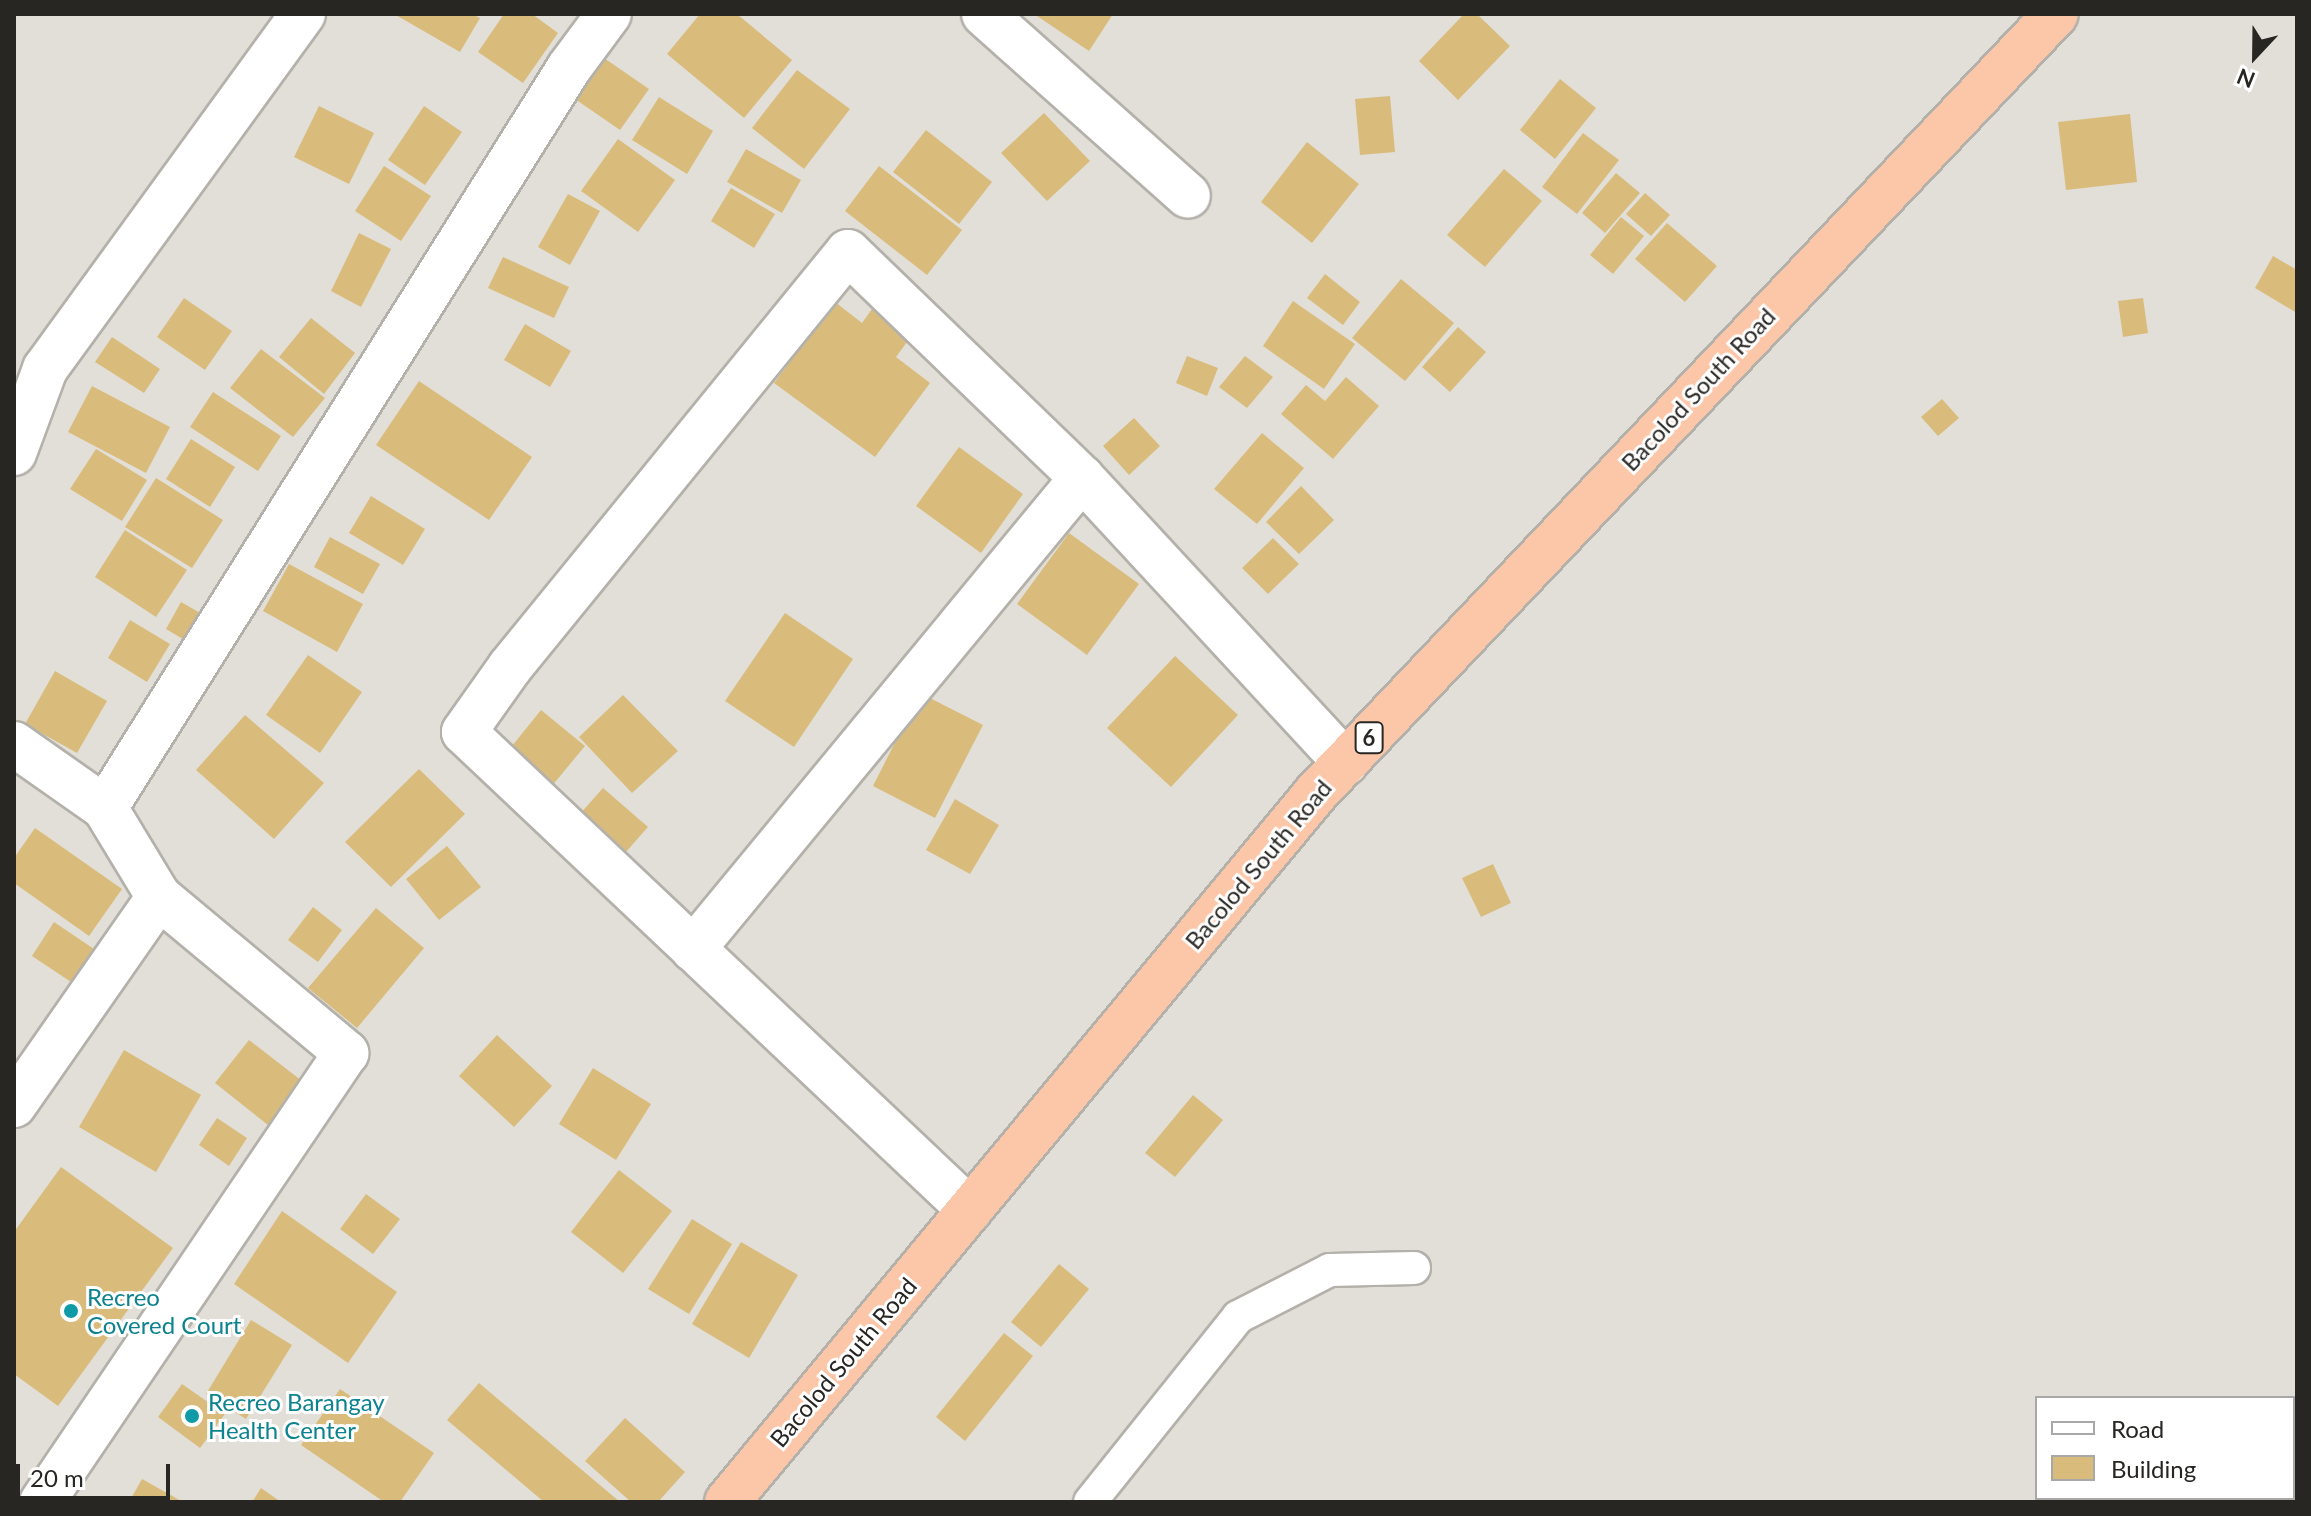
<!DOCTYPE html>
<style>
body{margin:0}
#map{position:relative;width:2311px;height:1516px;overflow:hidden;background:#e2dfd8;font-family:Lato,sans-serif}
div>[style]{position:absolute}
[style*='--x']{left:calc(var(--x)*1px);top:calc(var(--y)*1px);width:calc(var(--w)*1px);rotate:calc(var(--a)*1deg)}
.building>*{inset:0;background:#d9bc7c}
.roads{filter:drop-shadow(2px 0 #b4b1ab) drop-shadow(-2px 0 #b4b1ab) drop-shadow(0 2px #b4b1ab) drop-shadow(0 -2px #b4b1ab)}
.service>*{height:32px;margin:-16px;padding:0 16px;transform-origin:16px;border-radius:16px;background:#fff}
.minor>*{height:44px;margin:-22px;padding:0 22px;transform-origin:22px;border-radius:22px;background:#fff}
.trunk>*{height:44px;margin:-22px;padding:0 22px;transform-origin:22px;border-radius:22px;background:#fcc6a8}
.dots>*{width:22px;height:22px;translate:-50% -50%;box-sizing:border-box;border:4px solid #fff;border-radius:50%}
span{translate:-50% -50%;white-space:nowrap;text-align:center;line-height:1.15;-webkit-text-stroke:6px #fff;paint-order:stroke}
.shield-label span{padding:2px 6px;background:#fff;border:2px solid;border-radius:6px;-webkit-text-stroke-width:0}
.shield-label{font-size:22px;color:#272623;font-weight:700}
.street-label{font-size:24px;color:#272623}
.culture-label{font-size:24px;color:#0d838f}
.left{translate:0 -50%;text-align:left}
.frame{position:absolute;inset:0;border:16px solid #272623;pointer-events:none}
.legend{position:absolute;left:2035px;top:1396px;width:260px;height:104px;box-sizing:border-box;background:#fff;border:2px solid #a9a8a7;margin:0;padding:10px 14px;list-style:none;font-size:24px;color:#272623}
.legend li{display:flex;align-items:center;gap:16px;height:40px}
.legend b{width:40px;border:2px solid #a9a8a7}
.north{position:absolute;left:2215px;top:16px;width:80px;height:80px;-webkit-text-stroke:6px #fff;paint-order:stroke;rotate:202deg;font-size:22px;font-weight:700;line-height:32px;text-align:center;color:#272623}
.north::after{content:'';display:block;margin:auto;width:28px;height:36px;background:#272623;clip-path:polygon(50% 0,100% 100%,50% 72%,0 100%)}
.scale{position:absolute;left:16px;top:1464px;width:154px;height:36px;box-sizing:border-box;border:4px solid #272623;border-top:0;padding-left:10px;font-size:24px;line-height:28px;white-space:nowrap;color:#272623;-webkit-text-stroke:6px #fff;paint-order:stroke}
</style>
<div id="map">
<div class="building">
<i style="clip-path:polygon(394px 14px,472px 14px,480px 18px,460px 52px)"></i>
<i style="clip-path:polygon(504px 14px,532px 14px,558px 33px,523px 83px,478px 52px)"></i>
<i style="clip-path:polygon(700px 14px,737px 14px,792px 60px,744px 118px,667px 54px)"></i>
<i style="clip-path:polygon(1034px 14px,1113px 14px,1089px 51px)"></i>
<i style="clip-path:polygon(1464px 14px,1477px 14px,1510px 46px,1458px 100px,1419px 61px)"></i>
<i style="clip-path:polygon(604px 58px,649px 89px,620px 130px,575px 99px)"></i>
<i style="clip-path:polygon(797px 70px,850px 109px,804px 169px,752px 128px)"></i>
<i style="clip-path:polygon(1560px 79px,1596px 108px,1555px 159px,1520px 130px)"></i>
<i style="clip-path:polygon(1390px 96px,1395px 152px,1360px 155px,1355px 99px)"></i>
<i style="clip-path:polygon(659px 97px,713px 131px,687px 174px,632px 140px)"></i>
<i style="clip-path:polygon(319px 106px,374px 133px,349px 184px,294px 157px)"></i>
<i style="clip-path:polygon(424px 106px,462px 132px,425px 185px,388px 160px)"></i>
<i style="clip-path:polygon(1044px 113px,1090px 161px,1047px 201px,1001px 153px)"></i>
<i style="clip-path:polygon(2130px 114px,2137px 182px,2066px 190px,2058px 122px)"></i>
<i style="clip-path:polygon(926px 130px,992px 182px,959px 224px,893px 172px)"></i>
<i style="clip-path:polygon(1583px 133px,1619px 160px,1577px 214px,1542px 187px)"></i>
<i style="clip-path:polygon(618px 139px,675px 180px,638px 232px,581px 191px)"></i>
<i style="clip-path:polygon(1307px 142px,1359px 184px,1312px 243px,1261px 202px)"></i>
<i style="clip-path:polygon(746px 149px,801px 180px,782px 213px,727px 182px)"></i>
<i style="clip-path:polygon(384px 166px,431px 196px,401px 241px,355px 211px)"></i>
<i style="clip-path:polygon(879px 166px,962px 230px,927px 275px,845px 211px)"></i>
<i style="clip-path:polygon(1504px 169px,1542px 201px,1485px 267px,1447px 235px)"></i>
<i style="clip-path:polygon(1616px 173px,1640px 193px,1605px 233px,1582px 213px)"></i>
<i style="clip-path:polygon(731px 188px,775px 214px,754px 248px,711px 221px)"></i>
<i style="clip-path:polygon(1645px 193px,1670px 215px,1651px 236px,1626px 214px)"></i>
<i style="clip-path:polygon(568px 194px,600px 211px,570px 265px,538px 247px)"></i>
<i style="clip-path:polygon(1621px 217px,1644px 236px,1613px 274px,1590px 255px)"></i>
<i style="clip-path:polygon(1667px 223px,1717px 266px,1685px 302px,1635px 259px)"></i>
<i style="clip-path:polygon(359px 233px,391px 249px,361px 307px,331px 291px)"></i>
<i style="clip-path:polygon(2273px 256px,2297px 270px,2297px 313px,2255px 288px)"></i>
<i style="clip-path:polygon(503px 257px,569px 287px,554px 318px,488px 288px)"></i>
<i style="clip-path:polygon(1325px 274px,1360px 302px,1343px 325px,1307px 298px)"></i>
<i style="clip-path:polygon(1401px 279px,1454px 323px,1405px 381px,1352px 338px)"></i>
<i style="clip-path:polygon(184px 298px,232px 331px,205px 370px,157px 337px)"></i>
<i style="clip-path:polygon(2143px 298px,2148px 333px,2123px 337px,2118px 301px)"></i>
<i style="clip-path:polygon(1293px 301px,1355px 344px,1324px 389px,1263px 346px)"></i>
<i style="clip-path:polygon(835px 302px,862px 323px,872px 309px,910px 338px,896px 357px,930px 383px,875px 457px,774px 383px)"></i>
<i style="clip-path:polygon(311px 318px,355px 353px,324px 394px,279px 357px)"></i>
<i style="clip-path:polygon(525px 324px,571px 351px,550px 387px,504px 360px)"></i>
<i style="clip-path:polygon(1458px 327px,1486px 352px,1450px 392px,1422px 367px)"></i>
<i style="clip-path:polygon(112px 337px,160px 369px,144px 393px,95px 362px)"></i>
<i style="clip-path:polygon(261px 349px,325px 398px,293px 437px,230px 388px)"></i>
<i style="clip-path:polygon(1187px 356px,1218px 368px,1207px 396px,1176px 383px)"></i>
<i style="clip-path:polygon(1245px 356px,1273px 377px,1247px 408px,1219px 387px)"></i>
<i style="clip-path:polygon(1346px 377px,1379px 406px,1333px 459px,1281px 414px,1306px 385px,1325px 401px)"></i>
<i style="clip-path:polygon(419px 381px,532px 457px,489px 520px,376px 445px)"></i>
<i style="clip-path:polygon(92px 386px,170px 427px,146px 473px,68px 432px)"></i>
<i style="clip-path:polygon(213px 392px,281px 436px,258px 471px,190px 427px)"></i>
<i style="clip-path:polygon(1942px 399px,1959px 418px,1938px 436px,1921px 417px)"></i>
<i style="clip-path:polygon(1134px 418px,1160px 446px,1129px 475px,1103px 446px)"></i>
<i style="clip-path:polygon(1262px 433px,1304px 468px,1257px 524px,1214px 489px)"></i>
<i style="clip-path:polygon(191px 439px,235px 467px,210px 507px,166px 479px)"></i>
<i style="clip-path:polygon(959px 447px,1023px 494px,981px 553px,916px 506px)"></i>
<i style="clip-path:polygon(96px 449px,147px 480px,122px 521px,70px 489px)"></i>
<i style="clip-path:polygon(156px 478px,223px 520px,192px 568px,125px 527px)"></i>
<i style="clip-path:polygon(1301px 486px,1334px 520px,1299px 554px,1266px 522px)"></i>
<i style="clip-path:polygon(371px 496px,425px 529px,403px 565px,349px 533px)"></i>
<i style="clip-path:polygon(125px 530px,187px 570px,156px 617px,95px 577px)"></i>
<i style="clip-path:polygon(1069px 533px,1139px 584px,1087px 655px,1017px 604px)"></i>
<i style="clip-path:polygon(330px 537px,380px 564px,363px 594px,314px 567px)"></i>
<i style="clip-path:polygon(1273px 538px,1299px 564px,1268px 594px,1242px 568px)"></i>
<i style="clip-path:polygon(289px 564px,363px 604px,337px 652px,263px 611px)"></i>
<i style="clip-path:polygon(181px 602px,209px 618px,193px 645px,166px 629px)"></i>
<i style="clip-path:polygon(785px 613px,853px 659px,794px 747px,725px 701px)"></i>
<i style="clip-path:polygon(130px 620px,170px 644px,147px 682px,108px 658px)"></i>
<i style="clip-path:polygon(308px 655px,362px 692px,320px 753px,266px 715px)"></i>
<i style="clip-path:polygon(1175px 656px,1238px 715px,1171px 787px,1107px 728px)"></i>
<i style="clip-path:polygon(55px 671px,107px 701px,77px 753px,25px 724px)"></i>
<i style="clip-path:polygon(920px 693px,983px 725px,935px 818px,873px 786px)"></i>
<i style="clip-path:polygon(623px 695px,678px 751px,632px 793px,579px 737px)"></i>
<i style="clip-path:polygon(541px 710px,585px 746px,551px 787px,508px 751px)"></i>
<i style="clip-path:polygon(245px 715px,324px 783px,274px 839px,196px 770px)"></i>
<i style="clip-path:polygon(419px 769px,465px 814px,391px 887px,345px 842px)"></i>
<i style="clip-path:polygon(603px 788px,648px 827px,625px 853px,579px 815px)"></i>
<i style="clip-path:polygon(955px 799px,999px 825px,970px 874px,926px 850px)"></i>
<i style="clip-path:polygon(35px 828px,122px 889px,89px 936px,14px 883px,14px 858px)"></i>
<i style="clip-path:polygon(447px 846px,481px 887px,439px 920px,406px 879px)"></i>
<i style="clip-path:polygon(1493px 864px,1511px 903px,1481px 917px,1462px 878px)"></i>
<i style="clip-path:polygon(313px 907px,342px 930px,318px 962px,288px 940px)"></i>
<i style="clip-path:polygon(376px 908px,424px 948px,357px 1028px,308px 988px)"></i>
<i style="clip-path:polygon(54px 922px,97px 951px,74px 984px,32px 956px)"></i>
<i style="clip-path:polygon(497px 1035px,552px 1086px,514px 1127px,459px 1076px)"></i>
<i style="clip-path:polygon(249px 1040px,302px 1081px,268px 1125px,215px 1083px)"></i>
<i style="clip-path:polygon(124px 1050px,201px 1095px,156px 1172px,79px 1127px)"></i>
<i style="clip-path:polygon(593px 1068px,651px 1104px,616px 1160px,559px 1124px)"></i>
<i style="clip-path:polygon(1193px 1095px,1223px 1120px,1175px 1177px,1145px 1153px)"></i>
<i style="clip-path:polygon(217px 1118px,247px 1138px,229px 1166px,199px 1145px)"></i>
<i style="clip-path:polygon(61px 1167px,173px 1248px,58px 1406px,14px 1374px,14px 1232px)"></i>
<i style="clip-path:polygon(619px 1170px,672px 1211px,623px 1273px,571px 1232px)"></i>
<i style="clip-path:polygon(366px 1194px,400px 1219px,373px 1254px,340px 1229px)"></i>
<i style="clip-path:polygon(282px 1211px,397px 1292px,348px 1363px,234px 1284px)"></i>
<i style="clip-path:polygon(692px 1219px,732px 1244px,689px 1314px,648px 1289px)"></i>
<i style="clip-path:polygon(741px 1242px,798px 1275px,749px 1358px,692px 1324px)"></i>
<i style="clip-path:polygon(1059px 1264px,1089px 1289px,1041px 1347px,1011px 1322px)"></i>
<i style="clip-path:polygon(251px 1320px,292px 1345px,246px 1419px,206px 1394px)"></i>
<i style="clip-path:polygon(1004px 1333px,1033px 1356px,965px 1441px,936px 1417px)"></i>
<i style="clip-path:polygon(479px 1383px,620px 1502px,544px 1502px,447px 1420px)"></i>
<i style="clip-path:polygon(182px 1384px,225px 1414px,200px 1448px,158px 1417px)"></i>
<i style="clip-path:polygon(340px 1389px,434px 1453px,400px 1502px,384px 1502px,301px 1445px)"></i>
<i style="clip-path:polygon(625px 1418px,685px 1472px,658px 1502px,631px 1502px,585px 1461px)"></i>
<i style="clip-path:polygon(142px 1479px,183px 1502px,129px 1502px)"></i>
<i style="clip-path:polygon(261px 1488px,281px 1502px,252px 1502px)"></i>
</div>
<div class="roads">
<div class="service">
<i style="--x:1090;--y:1502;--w:237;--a:-51.3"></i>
<i style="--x:1238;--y:1317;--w:103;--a:-27.1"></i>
<i style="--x:1330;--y:1270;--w:84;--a:-1.4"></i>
</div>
<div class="minor">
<i style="--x:984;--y:14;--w:273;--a:41.7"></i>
<i style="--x:14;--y:453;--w:90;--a:-69.7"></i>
<i style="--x:45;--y:369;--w:439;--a:-54"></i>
<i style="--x:14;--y:744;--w:111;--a:35.1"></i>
<i style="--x:105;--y:808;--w:104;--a:58.8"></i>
<i style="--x:159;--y:897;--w:244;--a:39.8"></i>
<i style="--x:346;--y:1053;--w:542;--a:124.1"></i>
<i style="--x:105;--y:808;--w:873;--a:-57.91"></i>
<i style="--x:569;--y:68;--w:67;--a:-53.5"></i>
<i style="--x:693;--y:949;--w:611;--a:-50.45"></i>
<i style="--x:14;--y:1105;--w:254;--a:-55.1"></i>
<i style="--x:970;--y:1210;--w:696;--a:-136.63"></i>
<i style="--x:464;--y:732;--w:80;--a:-54.7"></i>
<i style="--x:510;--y:667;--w:535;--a:-50.84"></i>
<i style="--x:848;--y:252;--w:325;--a:44"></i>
<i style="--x:1082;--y:478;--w:388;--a:47.2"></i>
</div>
<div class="trunk">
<i style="--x:727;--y:1502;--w:922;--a:-50.28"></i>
<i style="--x:1316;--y:793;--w:1074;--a:-46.47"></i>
</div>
</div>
<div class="dots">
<i style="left:71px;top:1311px;background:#0f9aa8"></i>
<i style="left:192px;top:1416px;background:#0f9aa8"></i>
</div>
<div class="shield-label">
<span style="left:1369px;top:738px">6</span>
</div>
<div class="street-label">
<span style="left:1698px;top:389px;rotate:-47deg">Bacolod South Road</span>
<span style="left:1258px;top:864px;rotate:-50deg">Bacolod South Road</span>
<span style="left:843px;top:1362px;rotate:-50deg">Bacolod South Road</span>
</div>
<div class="culture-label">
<span class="left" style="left:87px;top:1311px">Recreo<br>Covered Court</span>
<span class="left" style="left:208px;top:1416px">Recreo Barangay<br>Health Center</span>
</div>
<div class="frame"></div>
<ul class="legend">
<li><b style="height:10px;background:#fff"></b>Road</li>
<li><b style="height:22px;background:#d9bc7c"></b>Building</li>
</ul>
<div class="north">N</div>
<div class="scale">20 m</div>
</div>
